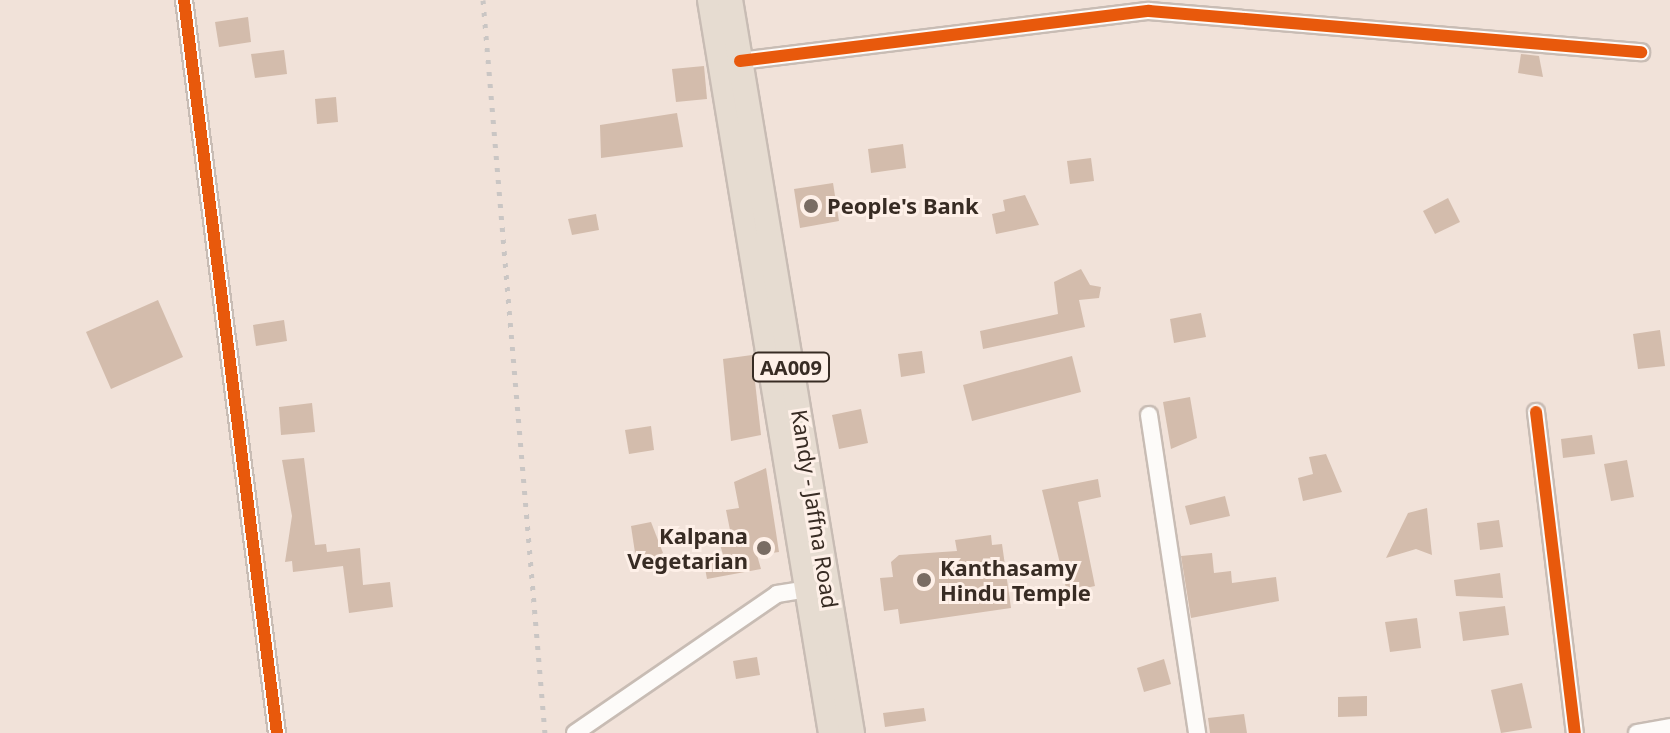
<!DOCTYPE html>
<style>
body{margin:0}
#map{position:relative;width:1670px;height:733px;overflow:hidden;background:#f1e2d9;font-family:"Noto Sans",sans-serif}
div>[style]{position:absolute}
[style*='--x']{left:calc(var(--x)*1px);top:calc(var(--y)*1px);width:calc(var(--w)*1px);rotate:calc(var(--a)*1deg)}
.building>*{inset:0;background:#d3bcac}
.roads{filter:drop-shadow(2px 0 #c8bcb4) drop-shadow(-2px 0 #c8bcb4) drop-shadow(0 2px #c8bcb4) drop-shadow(0 -2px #c8bcb4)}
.minor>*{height:16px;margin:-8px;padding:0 8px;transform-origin:8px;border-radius:8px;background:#fdfbf9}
.highway>*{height:24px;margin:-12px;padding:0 12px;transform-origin:12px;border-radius:12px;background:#e6dcd1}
.rail>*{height:5px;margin-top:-2.5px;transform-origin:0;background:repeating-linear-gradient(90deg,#cac6c4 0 4px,transparent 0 12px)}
.cycleway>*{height:12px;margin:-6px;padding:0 6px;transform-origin:6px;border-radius:6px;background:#e8590c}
.dots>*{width:22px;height:22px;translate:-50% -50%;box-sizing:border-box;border:4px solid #fef0e8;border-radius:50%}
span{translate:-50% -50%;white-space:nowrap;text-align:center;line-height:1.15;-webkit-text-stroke:6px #fef0e8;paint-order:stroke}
.shield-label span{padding:2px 6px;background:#fef0e8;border:2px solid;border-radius:6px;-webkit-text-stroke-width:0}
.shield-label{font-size:20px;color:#382c24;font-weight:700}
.poi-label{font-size:22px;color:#382c24;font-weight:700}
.left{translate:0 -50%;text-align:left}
.right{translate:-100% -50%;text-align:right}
.street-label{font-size:22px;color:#382c24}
</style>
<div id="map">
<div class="building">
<i style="clip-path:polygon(248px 17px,251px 42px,219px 47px,215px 22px)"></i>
<i style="clip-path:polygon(284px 50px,287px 74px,255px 78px,251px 54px)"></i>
<i style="clip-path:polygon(1521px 54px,1539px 56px,1543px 77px,1518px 73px)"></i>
<i style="clip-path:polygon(704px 66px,707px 99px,676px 102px,672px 69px)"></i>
<i style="clip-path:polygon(336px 97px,338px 122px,317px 124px,315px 99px)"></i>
<i style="clip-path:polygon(677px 113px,683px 147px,601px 158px,600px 125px)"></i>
<i style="clip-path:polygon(903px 144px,906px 168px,871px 173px,868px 149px)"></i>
<i style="clip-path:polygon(1091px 158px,1094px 181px,1070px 184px,1067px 161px)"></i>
<i style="clip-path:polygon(833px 183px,839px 221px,800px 228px,794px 189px)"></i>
<i style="clip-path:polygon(1025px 195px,1039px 225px,996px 234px,992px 214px,1005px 211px,1003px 200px)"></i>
<i style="clip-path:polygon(1448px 198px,1460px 222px,1435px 234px,1423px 211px)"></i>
<i style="clip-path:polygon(596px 214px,599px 230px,572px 235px,568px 219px)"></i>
<i style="clip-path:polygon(1081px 269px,1090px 285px,1101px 287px,1099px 298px,1079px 300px,1085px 327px,983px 349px,980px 331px,1058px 314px,1054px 282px)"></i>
<i style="clip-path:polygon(158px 300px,183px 357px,111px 389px,86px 332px)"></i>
<i style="clip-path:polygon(1201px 313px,1206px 337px,1174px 343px,1170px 319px)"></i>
<i style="clip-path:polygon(284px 320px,287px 341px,256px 346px,253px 325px)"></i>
<i style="clip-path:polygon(1660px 330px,1665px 366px,1638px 369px,1633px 334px)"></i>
<i style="clip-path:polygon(922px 351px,925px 373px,901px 377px,898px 354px)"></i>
<i style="clip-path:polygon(752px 355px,761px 435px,731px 441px,723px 359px)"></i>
<i style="clip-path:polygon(1072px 356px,1081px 392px,972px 421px,963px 385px)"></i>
<i style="clip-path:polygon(1190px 397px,1197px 438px,1171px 449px,1163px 402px)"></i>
<i style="clip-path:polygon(312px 403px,315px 432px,281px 435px,279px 407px)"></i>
<i style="clip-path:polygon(861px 409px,868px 443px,839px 449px,832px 415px)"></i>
<i style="clip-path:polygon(651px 426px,654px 450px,629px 454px,625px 430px)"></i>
<i style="clip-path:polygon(1592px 435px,1595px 454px,1563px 458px,1561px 439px)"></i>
<i style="clip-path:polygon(1326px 454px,1342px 492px,1303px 501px,1298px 478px,1313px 474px,1309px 457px)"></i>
<i style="clip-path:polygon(304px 458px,315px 545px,326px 544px,327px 552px,360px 548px,363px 585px,390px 582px,393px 607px,349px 613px,343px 566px,293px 572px,292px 561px,285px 562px,292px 516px,282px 460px)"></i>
<i style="clip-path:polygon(1627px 460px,1634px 497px,1611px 501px,1604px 464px)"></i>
<i style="clip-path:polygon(766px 468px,779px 552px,757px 555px,761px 569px,707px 579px,704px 563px,724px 558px,718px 538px,731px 535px,726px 510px,739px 508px,734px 482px)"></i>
<i style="clip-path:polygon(1098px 479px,1101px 497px,1078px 502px,1095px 586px,1067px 592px,1042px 490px)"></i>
<i style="clip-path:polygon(1225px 496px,1230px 516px,1190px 525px,1185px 506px)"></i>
<i style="clip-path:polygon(1427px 508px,1432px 555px,1416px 549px,1386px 558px,1408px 513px)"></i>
<i style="clip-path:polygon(1499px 520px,1503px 547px,1480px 550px,1477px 523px)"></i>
<i style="clip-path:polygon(651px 522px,663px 553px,637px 566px,631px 526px)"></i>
<i style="clip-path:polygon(991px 535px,992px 545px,1002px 544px,1011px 608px,900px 624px,898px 609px,884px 611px,880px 578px,893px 577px,891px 562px,899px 555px,957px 551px,955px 540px)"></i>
<i style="clip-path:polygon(1212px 553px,1214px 573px,1231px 571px,1232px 583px,1276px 577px,1279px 601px,1191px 618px,1181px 556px)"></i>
<i style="clip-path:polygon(1500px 573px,1503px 598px,1456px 596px,1454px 580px)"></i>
<i style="clip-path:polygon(1505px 606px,1509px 635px,1463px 641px,1459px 612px)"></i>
<i style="clip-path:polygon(1417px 618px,1421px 648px,1390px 652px,1385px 622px)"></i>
<i style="clip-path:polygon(757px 657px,760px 675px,736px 679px,733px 661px)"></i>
<i style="clip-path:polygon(1164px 659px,1171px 684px,1144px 692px,1137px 668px)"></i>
<i style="clip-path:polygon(1522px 683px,1532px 728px,1501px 733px,1491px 690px)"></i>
<i style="clip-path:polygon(1367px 696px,1367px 716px,1338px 717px,1338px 697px)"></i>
<i style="clip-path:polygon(924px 708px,926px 721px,885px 727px,883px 713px)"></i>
<i style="clip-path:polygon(1244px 714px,1247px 733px,1210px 733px,1208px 718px)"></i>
</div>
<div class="roads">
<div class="minor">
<i style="--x:184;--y:0;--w:739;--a:82.77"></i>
<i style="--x:740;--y:61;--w:412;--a:-7"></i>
<i style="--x:1149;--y:11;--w:494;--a:4.8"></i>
<i style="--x:1536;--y:412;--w:323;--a:83.1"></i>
<i style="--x:1149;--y:415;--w:322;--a:81.4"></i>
<i style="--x:575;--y:733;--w:245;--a:-34.5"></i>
<i style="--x:777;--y:594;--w:37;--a:-9"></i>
<i style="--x:1637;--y:733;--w:34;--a:-10"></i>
</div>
<div class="highway">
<i style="--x:710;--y:0;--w:743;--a:80.63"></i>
<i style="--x:730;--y:0;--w:743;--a:80.55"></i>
</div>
</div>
<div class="rail">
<i style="--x:483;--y:0;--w:736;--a:85.17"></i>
</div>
<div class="cycleway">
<i style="--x:184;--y:0;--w:739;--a:82.77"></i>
<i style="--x:740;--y:61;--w:412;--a:-7"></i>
<i style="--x:1149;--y:11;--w:494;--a:4.8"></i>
<i style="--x:1536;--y:412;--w:323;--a:83.1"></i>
</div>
<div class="dots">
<i style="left:811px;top:206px;background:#796c63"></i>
<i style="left:764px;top:548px;background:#796c63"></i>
<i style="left:924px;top:580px;background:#796c63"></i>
</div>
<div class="shield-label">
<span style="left:791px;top:367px">AA009</span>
</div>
<div class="poi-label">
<span class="left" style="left:827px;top:206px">People's Bank</span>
<span class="right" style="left:748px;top:548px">Kalpana<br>Vegetarian</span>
<span class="left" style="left:940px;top:580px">Kanthasamy<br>Hindu Temple</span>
</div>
<div class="street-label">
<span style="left:815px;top:509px;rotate:81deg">Kandy - Jaffna Road</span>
</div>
</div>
